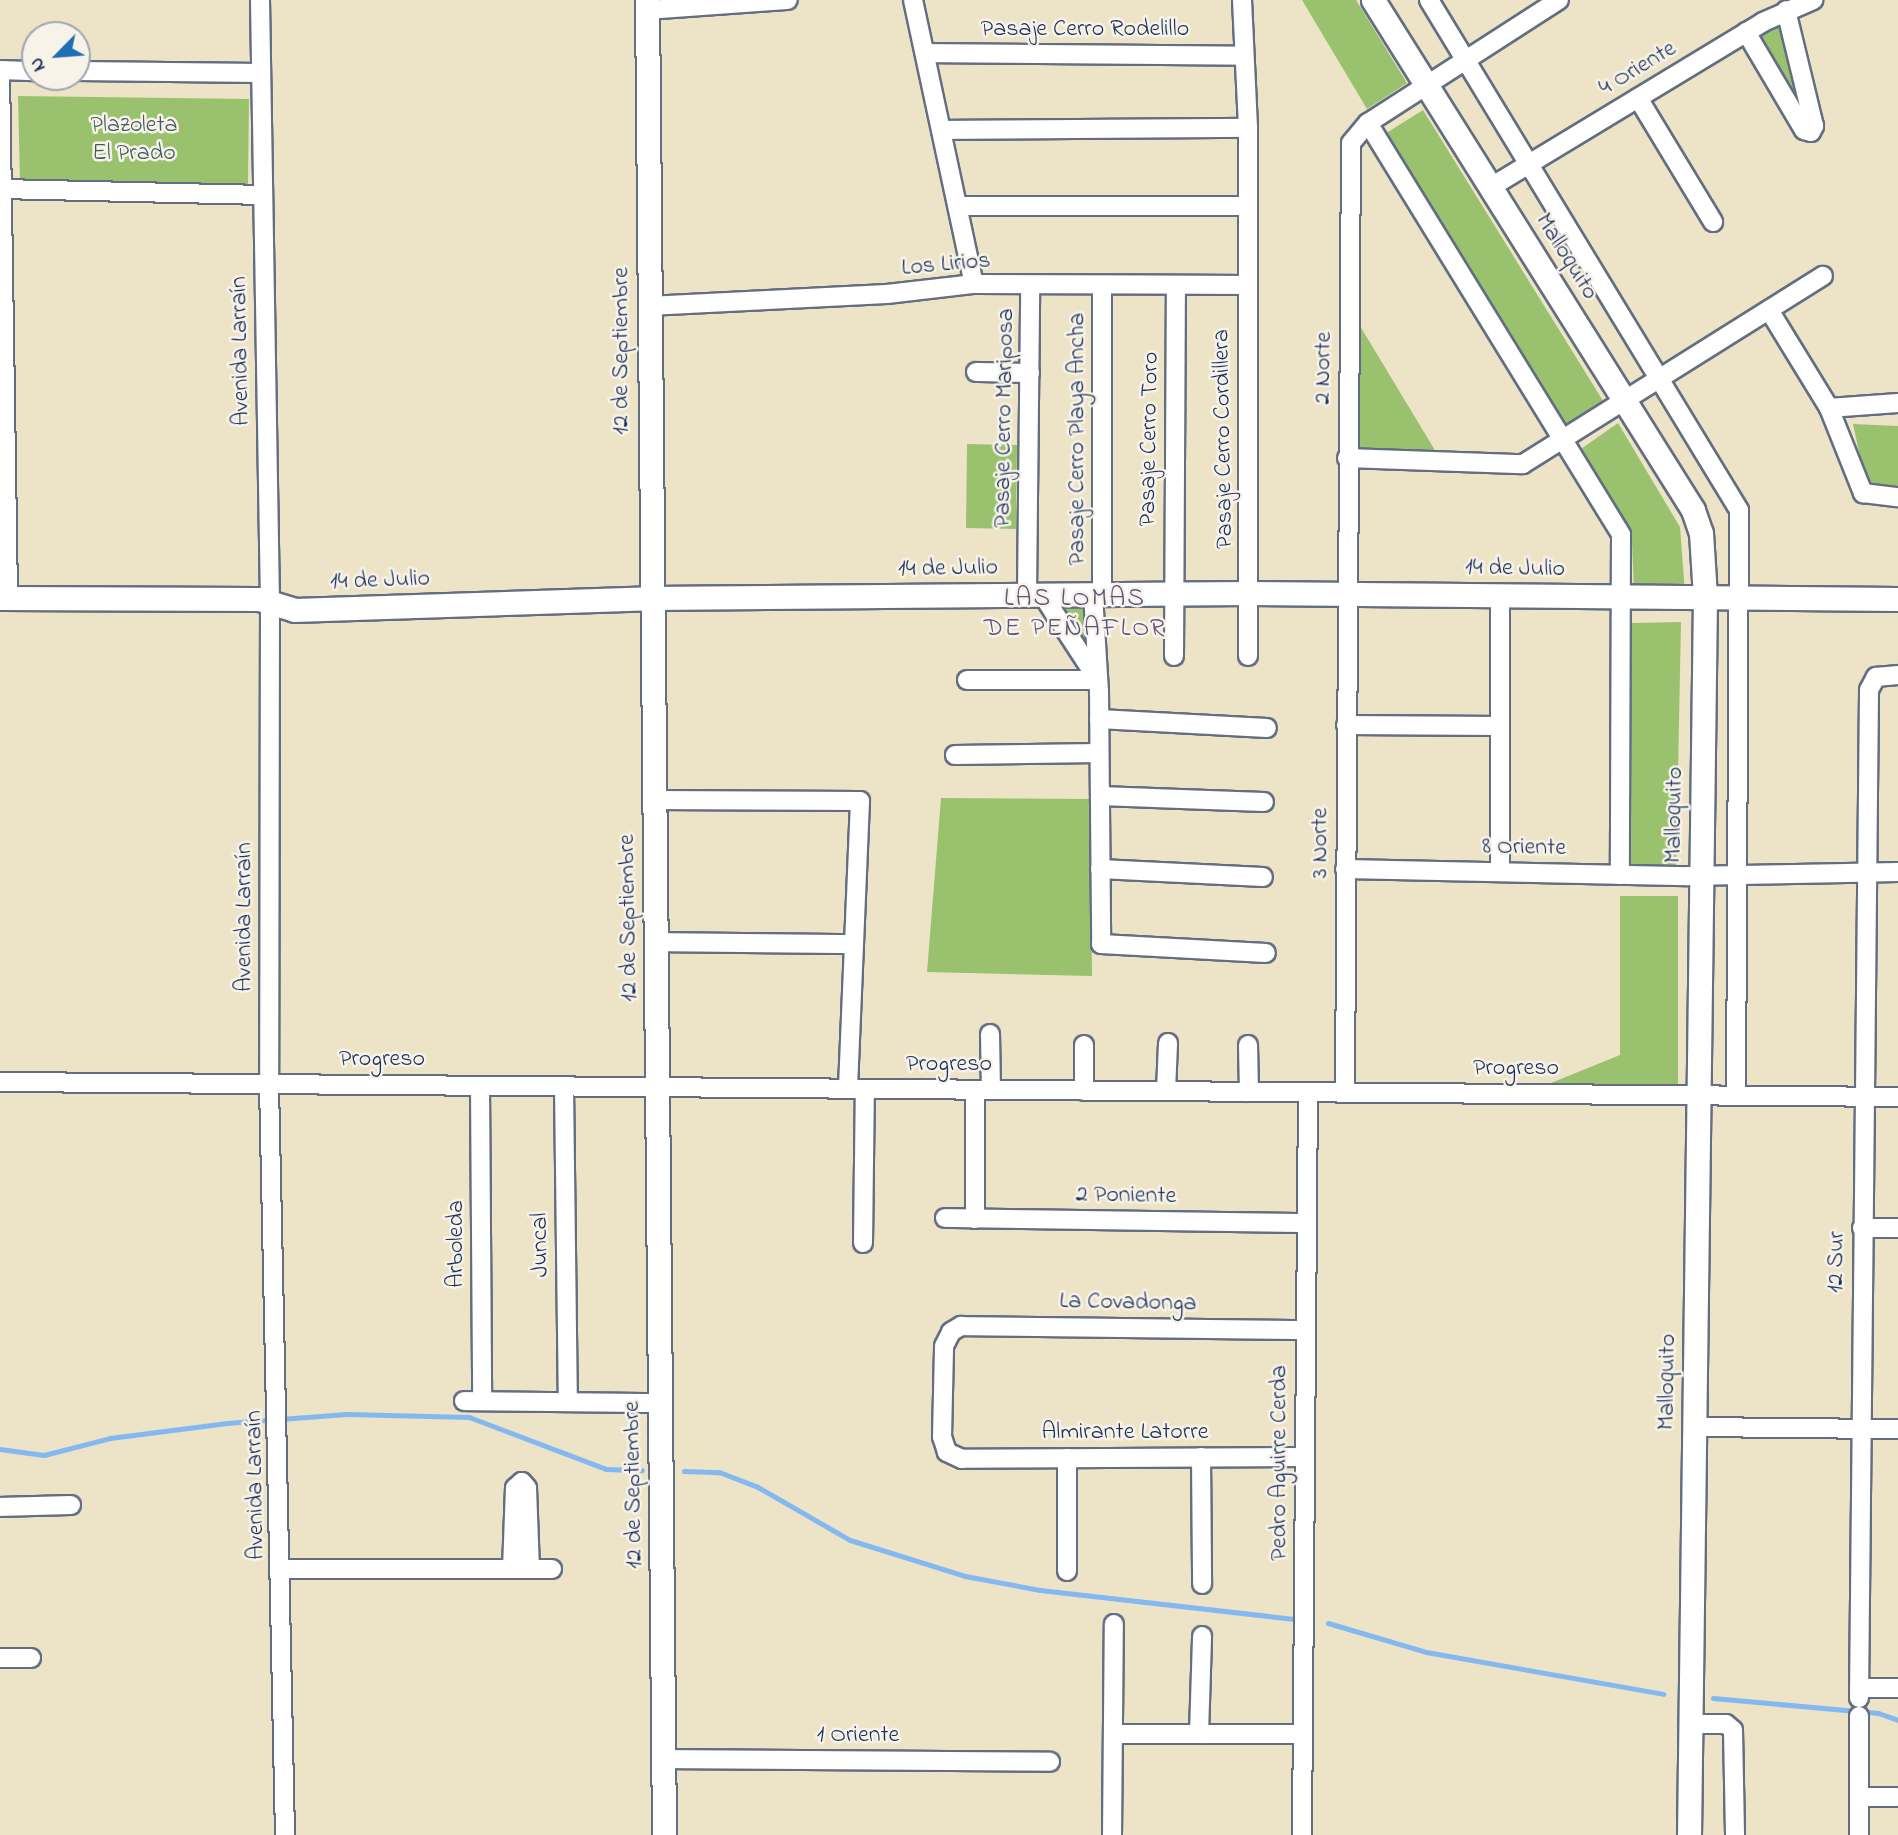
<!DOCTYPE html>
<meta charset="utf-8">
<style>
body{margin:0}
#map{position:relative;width:1898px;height:1835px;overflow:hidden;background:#ede4c7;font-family:"Indie Flower",sans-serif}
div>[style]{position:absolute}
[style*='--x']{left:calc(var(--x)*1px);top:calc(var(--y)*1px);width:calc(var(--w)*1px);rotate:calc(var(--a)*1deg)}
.green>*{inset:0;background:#9ac26e}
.stream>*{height:5px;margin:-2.5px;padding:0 2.5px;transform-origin:2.5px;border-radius:2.5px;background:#83b8f1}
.roads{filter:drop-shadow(2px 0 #646e83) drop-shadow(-2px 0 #646e83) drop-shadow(0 2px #646e83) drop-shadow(0 -2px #646e83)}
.minor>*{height:18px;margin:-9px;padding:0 9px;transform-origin:9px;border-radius:9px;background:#fff}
.tertiary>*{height:23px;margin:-11.5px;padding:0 11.5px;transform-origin:11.5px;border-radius:11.5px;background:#fff}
span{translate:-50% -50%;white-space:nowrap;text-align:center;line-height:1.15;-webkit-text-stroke:5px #f7f3e8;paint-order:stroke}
.street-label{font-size:24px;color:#1b2f5e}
.park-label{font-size:24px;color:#415b63}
.neighbourhood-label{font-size:26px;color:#5f5280;letter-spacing:2px}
.north{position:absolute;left:21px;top:21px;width:70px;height:70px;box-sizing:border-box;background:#f7f3e8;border:2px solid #9fa5b1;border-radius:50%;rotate:245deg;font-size:19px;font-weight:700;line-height:28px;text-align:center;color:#1b2f5e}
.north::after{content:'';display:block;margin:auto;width:24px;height:32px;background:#1f6fb2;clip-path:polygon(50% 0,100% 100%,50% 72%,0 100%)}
</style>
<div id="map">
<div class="green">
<i style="clip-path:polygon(1302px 0,1356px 0,1407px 83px,1367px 109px)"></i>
<i style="clip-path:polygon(1780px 24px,1807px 120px,1755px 38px)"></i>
<i style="clip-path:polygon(18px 96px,249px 99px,248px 184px,20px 182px)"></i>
<i style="clip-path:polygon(1423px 110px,1605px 404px,1565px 430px,1380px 137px)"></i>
<i style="clip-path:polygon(1357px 321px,1436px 452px,1352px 448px)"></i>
<i style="clip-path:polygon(1618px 423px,1680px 527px,1685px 593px,1634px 593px,1632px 543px,1578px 451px)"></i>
<i style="clip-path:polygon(1853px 424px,1898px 426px,1898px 491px,1867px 489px)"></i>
<i style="clip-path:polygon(967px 444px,1017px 445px,1016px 529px,966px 528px)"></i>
<i style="clip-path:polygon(1056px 602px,1085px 602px,1084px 641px)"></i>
<i style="clip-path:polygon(1681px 622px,1676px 874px,1630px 872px,1632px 623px)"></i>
<i style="clip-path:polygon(941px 798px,1090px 799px,1092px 976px,927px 972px)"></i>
<i style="clip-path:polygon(1620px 896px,1678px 896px,1678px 1086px,1541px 1087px,1620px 1055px)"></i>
</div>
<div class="stream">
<i style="--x:0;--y:1449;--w:44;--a:7.8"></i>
<i style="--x:44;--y:1455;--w:68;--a:-14.4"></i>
<i style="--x:110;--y:1438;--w:118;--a:-7.3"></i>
<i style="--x:227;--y:1423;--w:120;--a:-4.3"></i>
<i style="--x:347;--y:1414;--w:122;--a:1.4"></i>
<i style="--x:469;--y:1417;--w:147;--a:20.8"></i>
<i style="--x:606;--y:1469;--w:36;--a:2"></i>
<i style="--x:684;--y:1471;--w:35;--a:2"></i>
<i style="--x:719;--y:1472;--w:40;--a:21"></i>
<i style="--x:756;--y:1486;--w:108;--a:29.9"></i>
<i style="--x:850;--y:1540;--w:121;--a:17.4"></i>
<i style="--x:965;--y:1576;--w:76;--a:10.6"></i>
<i style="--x:1040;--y:1590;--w:258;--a:6.5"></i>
<i style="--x:1328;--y:1623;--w:102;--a:16.5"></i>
<i style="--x:1426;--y:1652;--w:241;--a:10"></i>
<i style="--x:1713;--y:1698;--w:166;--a:5.2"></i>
<i style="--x:1878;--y:1713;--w:21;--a:19"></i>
</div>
<div class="roads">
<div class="minor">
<i style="--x:260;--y:0;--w:602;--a:89.05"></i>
<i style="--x:270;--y:602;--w:482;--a:90.1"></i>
<i style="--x:269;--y:1084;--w:751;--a:88.78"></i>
<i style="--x:913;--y:0;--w:290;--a:77.9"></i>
<i style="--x:1242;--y:0;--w:128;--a:87.3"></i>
<i style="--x:1248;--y:128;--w:528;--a:90"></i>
<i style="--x:1429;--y:0;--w:597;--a:58.71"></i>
<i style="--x:1739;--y:510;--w:586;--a:90.29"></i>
<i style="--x:648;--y:10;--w:140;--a:-4.1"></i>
<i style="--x:1746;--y:32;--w:114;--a:59.4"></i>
<i style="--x:1804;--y:130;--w:7;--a:16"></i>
<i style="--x:1811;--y:132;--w:7;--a:-63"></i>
<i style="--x:1814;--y:126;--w:119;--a:-103.6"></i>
<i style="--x:925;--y:53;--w:319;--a:0.5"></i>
<i style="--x:0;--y:70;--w:528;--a:89.13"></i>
<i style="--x:0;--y:70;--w:35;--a:2"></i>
<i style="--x:77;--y:71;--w:184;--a:0.6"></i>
<i style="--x:1638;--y:98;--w:145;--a:58.8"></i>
<i style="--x:1368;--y:123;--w:483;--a:58.4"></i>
<i style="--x:1621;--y:535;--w:340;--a:90.2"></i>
<i style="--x:941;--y:130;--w:307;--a:-0.4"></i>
<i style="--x:1491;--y:187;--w:318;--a:-31.2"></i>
<i style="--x:1763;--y:22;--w:55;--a:-23.7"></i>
<i style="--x:0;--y:189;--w:263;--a:1.3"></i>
<i style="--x:958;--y:206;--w:289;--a:0"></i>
<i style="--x:1102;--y:285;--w:309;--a:90"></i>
<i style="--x:648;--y:306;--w:239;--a:-2.9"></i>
<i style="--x:887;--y:294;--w:88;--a:-6.6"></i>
<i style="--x:974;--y:284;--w:273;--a:0.2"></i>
<i style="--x:1769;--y:310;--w:115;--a:58.5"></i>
<i style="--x:1829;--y:408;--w:92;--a:68.2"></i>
<i style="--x:1863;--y:493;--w:35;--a:7"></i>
<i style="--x:976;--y:372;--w:54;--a:1.1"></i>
<i style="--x:1829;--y:408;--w:69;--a:-4.1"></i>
<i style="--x:1347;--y:458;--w:176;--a:2"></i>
<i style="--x:1523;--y:464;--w:354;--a:-32.1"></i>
<i style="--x:1027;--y:594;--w:309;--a:-89.4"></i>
<i style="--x:1042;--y:594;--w:95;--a:57"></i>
<i style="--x:1093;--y:594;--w:97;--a:86.5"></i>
<i style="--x:1099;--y:691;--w:253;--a:89.5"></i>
<i style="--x:1101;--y:944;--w:165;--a:3.1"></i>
<i style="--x:1174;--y:656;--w:371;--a:-89.7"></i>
<i style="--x:967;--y:680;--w:129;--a:0"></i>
<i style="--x:1099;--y:719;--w:168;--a:3.1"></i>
<i style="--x:1346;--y:725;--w:154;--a:0.4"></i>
<i style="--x:955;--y:755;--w:144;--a:-0.8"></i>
<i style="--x:1100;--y:796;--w:164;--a:2.1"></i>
<i style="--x:653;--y:800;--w:207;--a:0.3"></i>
<i style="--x:860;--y:801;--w:288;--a:92.4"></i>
<i style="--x:1100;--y:869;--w:163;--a:2.8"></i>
<i style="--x:1345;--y:869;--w:343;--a:1.2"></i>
<i style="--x:1688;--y:876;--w:210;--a:-1.1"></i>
<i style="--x:1500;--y:872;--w:277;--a:-90"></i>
<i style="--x:655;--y:942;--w:199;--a:0.6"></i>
<i style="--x:990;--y:1034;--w:56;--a:89"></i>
<i style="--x:1248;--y:1045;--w:47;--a:88.8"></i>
<i style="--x:0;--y:1082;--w:1898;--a:0.45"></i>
<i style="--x:480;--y:1086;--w:315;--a:89.6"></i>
<i style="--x:564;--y:1086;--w:316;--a:89.3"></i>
<i style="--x:1084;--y:1091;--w:46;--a:-90"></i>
<i style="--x:1166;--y:1091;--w:48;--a:-87.6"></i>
<i style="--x:1345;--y:1093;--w:950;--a:-89.64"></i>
<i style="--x:1351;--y:143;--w:26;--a:-50"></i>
<i style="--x:1368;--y:123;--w:227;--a:-32.8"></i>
<i style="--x:945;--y:1218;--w:362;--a:0.8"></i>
<i style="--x:975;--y:1219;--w:129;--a:-90"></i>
<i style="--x:1862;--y:1228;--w:36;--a:0"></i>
<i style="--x:863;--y:1243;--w:154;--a:-89.3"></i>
<i style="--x:464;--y:1401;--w:195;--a:0.6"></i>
<i style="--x:1694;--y:1427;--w:204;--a:0.6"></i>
<i style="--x:1201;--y:1457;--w:127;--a:89.5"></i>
<i style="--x:1305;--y:1457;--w:343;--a:179.7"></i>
<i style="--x:962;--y:1459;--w:17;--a:-155"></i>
<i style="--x:947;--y:1452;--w:16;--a:-108"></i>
<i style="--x:942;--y:1437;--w:91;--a:-88.7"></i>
<i style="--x:944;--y:1346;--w:16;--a:-63"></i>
<i style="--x:951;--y:1332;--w:12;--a:-31"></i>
<i style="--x:961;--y:1326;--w:345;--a:0.7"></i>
<i style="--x:1067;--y:1458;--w:113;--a:90"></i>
<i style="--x:0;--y:1507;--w:71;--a:-1.6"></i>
<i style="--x:282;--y:1569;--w:270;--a:0"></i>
<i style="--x:512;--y:1569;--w:81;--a:-87.9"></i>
<i style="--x:515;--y:1488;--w:9;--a:-41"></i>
<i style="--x:522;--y:1482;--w:8;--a:50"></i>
<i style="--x:527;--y:1488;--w:81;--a:87.9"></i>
<i style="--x:0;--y:1658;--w:31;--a:0"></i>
<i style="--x:1859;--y:1688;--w:39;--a:0"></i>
<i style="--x:1859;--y:1698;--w:1008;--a:-89.43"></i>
<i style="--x:1869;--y:690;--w:15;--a:-62"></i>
<i style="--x:1876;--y:677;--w:22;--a:-5"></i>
<i style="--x:1690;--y:1724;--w:36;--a:0"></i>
<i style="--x:1726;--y:1724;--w:9;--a:41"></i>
<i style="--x:1733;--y:1730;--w:105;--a:88.9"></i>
<i style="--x:1113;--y:1734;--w:190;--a:0"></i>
<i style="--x:1199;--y:1734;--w:98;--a:-88.2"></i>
<i style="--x:665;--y:1759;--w:385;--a:0.4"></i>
<i style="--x:1859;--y:1797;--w:38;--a:0"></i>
<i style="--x:1112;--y:1835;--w:211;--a:-89.5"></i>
<i style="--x:1302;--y:1835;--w:743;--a:-89.54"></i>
<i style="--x:1859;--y:1835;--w:119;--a:-90"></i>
</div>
<div class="tertiary">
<i style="--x:647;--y:0;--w:1835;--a:89.47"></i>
<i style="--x:1373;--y:0;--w:602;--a:57.89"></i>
<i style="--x:1693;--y:510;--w:24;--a:71"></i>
<i style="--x:1701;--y:533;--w:64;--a:86.4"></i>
<i style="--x:1705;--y:597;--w:1238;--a:90.74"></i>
<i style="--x:0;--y:598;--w:259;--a:0.2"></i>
<i style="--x:259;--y:599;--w:37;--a:17"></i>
<i style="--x:294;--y:610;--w:356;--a:-1.9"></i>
<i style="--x:650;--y:598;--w:600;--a:-0.48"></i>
<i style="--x:1250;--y:593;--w:648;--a:0.53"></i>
</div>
</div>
<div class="street-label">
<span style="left:1085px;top:30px">Pasaje Cerro Rodelillo</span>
<span style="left:1638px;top:69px;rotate:-31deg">4 Oriente</span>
<span style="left:1566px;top:257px;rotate:58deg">Malloquito</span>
<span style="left:946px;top:265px;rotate:-5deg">Los Lirios</span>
<span style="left:241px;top:351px;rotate:-91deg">Avenida Larraín</span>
<span style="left:622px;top:351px;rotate:-90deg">12 de Septiembre</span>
<span style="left:1324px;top:368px;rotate:-89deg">2 Norte</span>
<span style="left:1005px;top:418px;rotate:-89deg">Pasaje Cerro Mariposa</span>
<span style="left:1078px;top:439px;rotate:-90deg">Pasaje Cerro Playa Ancha</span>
<span style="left:1150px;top:439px;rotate:-89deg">Pasaje Cerro Toro</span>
<span style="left:1224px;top:439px;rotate:-91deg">Pasaje Cerro Cordillera</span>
<span style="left:948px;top:569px;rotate:-1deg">14 de Julio</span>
<span style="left:1515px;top:569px;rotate:1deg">14 de Julio</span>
<span style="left:380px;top:581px;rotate:-2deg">14 de Julio</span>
<span style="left:1675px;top:815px;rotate:-89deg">Malloquito</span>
<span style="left:1321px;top:843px;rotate:-90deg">3 Norte</span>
<span style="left:1524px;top:848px;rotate:1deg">8 Oriente</span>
<span style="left:245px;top:917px;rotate:-90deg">Avenida Larraín</span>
<span style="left:629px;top:918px;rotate:-91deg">12 de Septiembre</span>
<span style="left:382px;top:1060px">Progreso</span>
<span style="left:949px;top:1065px">Progreso</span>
<span style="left:1516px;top:1069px">Progreso</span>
<span style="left:1126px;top:1196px;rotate:1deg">2 Poniente</span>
<span style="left:457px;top:1244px;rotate:-90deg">Arboleda</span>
<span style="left:541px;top:1245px;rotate:-91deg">Juncal</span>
<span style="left:1837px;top:1262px;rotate:-89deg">12 Sur</span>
<span style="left:1128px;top:1303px;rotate:1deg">La Covadonga</span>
<span style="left:1668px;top:1382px;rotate:-89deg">Malloquito</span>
<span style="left:1125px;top:1433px">Almirante Latorre</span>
<span style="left:1280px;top:1463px;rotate:-90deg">Pedro Aguirre Cerda</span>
<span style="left:256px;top:1485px;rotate:-91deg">Avenida Larraín</span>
<span style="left:634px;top:1485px;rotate:-91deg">12 de Septiembre</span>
<span style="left:858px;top:1736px">1 Oriente</span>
</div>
<div class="park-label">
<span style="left:134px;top:140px">Plazoleta<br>El Prado</span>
</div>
<div class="neighbourhood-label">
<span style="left:1075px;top:615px">LAS LOMAS<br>DE PEÑAFLOR</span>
</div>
<div class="north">N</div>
</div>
